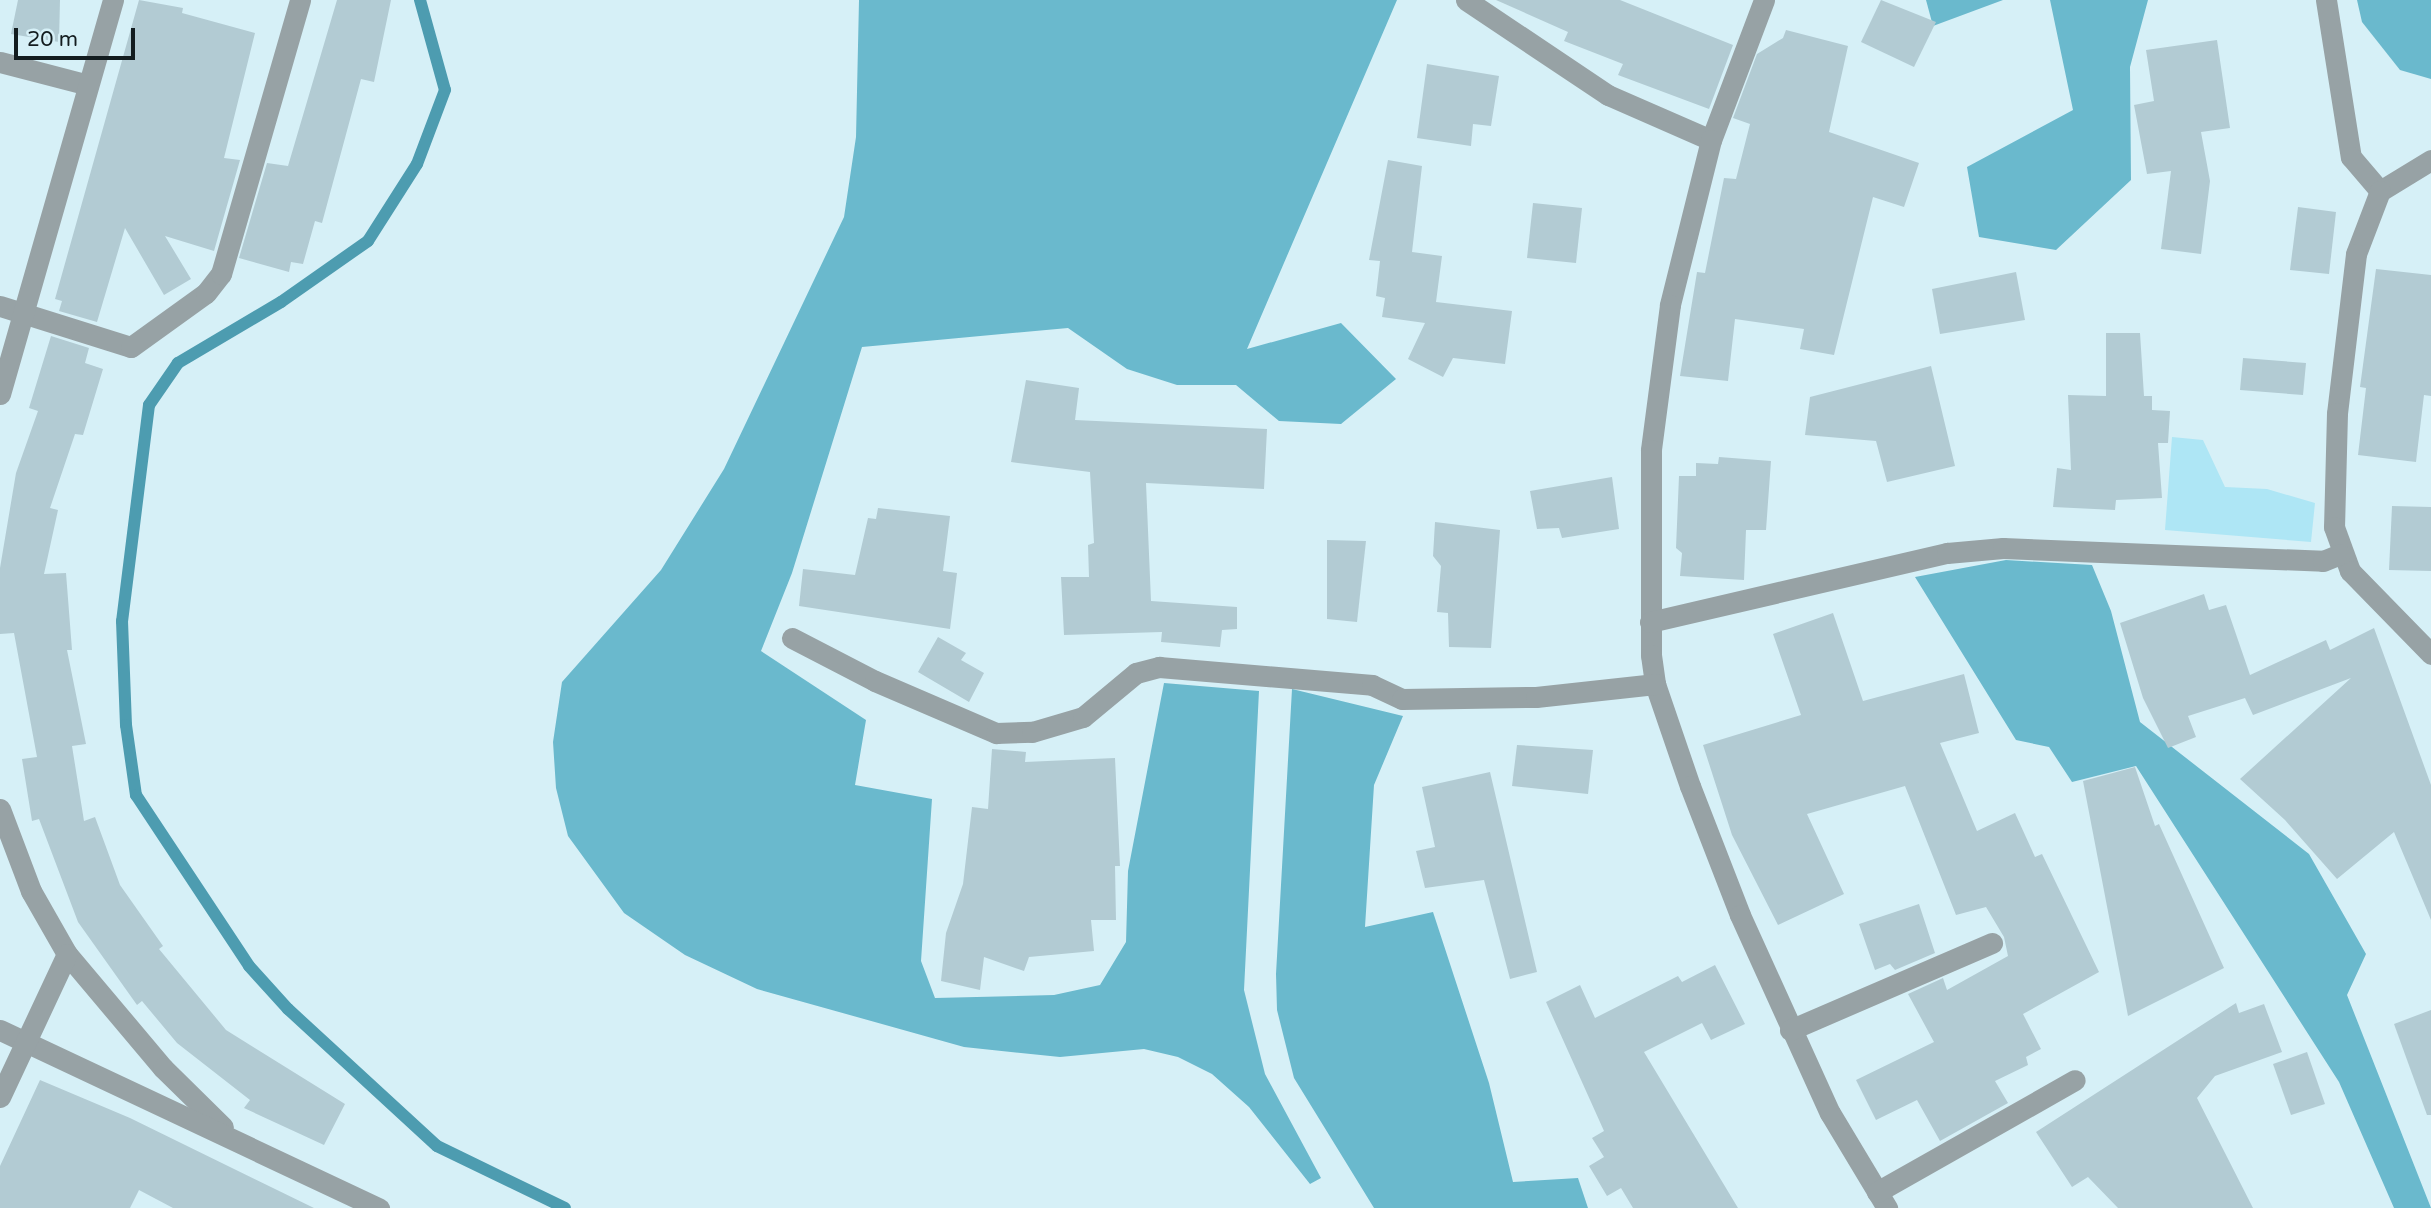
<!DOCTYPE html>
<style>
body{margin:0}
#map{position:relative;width:2431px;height:1208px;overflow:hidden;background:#d6f0f7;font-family:"Varela Round",sans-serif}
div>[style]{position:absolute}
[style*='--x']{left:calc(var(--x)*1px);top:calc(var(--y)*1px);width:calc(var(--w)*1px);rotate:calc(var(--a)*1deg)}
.green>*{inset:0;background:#aee6f5}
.forest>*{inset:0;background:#6ab9cd}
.stream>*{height:12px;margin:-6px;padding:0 6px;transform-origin:6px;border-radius:6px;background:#4d9cb0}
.building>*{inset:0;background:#b2cbd3}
.minor>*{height:21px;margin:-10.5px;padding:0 10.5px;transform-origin:10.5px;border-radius:10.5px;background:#97a2a5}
span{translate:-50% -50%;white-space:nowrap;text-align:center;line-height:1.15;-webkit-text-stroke:6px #d6f0f7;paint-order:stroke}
.scale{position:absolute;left:14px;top:28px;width:121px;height:32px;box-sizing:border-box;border:4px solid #131c1f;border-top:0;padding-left:9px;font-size:21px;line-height:24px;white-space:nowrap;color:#131c1f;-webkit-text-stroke:5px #d6f0f7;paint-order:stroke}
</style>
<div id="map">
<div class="green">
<i style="clip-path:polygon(2172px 437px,2203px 440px,2225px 487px,2267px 489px,2315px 503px,2311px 542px,2165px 530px)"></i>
</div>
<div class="forest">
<i style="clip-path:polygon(859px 0,1397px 0,1247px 349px,1341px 323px,1396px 379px,1341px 424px,1279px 421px,1236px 385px,1177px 385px,1127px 369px,1068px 328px,862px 347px,792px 573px,761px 651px,866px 720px,855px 785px,932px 799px,921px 961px,935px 998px,1054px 995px,1100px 985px,1126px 942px,1128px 871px,1164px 683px,1259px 691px,1244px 990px,1265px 1074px,1321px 1178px,1310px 1184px,1249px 1107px,1212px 1074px,1178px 1057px,1144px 1049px,1060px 1057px,964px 1047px,757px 989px,685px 955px,624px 913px,568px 836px,556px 788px,553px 742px,562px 682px,661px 570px,724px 469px,844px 217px,856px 137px)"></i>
<i style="clip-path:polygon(1926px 0,2003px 0,1933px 26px)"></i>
<i style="clip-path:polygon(2050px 0,2148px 0,2130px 67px,2131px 180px,2056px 250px,1979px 237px,1967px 167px,2073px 110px)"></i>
<i style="clip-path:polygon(2357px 0,2431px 0,2431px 79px,2400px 70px,2362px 22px)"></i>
<i style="clip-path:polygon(2006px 560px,2092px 565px,2111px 611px,2140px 722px,2309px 854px,2366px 954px,2347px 995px,2431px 1208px,2394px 1208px,2339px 1082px,2136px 766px,2072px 782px,2049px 747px,2016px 740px,1915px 577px)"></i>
<i style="clip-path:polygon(1292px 689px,1403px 716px,1374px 785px,1365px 927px,1433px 912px,1489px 1083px,1513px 1182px,1578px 1178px,1588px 1208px,1374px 1208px,1294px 1078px,1277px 1010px,1276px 974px)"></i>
</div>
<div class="stream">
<i style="--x:420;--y:0;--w:93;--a:74.5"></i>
<i style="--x:445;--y:90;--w:79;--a:110.7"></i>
<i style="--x:417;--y:164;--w:91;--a:122.5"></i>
<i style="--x:368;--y:241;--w:106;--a:145"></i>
<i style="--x:281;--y:302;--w:120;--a:149.4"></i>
<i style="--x:178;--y:363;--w:51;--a:124.6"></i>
<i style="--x:149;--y:405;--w:218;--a:97.1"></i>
<i style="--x:122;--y:621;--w:104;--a:87.8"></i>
<i style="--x:126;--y:725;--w:71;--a:81.9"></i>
<i style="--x:136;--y:795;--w:205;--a:56.5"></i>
<i style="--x:249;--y:966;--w:58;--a:47.8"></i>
<i style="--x:288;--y:1009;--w:202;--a:42.6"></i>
<i style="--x:437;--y:1146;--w:142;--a:25.8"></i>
</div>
<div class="building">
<i style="clip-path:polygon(18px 0,60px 0,59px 42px,11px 34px)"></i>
<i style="clip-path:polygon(139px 0,183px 8px,182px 13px,255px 33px,224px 158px,240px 160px,214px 251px,165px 236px,191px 279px,164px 295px,125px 228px,97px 322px,59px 311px,62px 301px,55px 299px)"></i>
<i style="clip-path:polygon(337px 0,391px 0,374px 82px,361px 79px,322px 223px,315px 221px,303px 264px,291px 262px,289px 272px,239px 258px,267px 163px,288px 166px)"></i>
<i style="clip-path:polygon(1496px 0,1620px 0,1733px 45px,1709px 109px,1618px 75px,1623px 64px,1564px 41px,1568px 32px)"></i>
<i style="clip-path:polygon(1881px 0,1936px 22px,1914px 67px,1861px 42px)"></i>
<i style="clip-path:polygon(1786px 30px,1848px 46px,1829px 132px,1919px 163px,1904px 207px,1873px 197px,1834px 355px,1800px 349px,1804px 329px,1735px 319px,1728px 381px,1680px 376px,1697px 272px,1705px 273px,1724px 178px,1736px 179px,1750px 124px,1733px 118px,1757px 54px,1783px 38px)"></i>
<i style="clip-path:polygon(2217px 40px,2230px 128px,2201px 132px,2210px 181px,2201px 254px,2161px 249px,2171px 171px,2147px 174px,2134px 105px,2154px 101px,2146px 50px)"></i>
<i style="clip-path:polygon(1427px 64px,1499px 76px,1491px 126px,1473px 124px,1471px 146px,1417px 138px)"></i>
<i style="clip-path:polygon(1388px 160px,1422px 166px,1412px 252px,1442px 256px,1436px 302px,1512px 311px,1505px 364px,1453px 358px,1443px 377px,1408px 359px,1425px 323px,1382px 317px,1385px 298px,1376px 296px,1380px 261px,1369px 260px)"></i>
<i style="clip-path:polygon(1533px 203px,1582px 208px,1576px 263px,1527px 258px)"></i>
<i style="clip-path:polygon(2298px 207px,2336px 212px,2329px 274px,2290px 270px)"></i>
<i style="clip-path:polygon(2376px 269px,2431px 275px,2431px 396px,2424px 395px,2416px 462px,2358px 455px,2366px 388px,2360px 387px)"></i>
<i style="clip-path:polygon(2016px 272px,2025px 320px,1940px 334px,1932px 289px)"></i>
<i style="clip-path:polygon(2106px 333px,2140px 333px,2144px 396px,2152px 396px,2152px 410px,2170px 411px,2168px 443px,2158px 443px,2162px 498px,2116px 500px,2115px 510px,2053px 507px,2057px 468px,2071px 470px,2068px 395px,2106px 396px)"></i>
<i style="clip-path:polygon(51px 336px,89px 348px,85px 363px,103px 369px,83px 435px,75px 434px,50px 508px,58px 510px,44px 574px,66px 573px,72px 650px,67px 650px,86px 744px,72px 746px,84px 821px,95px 817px,120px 885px,163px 946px,159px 949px,226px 1030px,345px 1104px,324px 1145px,244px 1108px,250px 1100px,177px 1043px,142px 1001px,137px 1005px,78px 922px,39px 819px,32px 821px,22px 759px,37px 757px,14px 633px,0 634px,0 568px,16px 473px,38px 411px,29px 408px)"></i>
<i style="clip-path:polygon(2243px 358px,2306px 363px,2303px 395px,2240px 390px)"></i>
<i style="clip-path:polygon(1931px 366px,1955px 466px,1887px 482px,1876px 441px,1805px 435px,1810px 397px)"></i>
<i style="clip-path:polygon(1026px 380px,1079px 388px,1075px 420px,1267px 429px,1264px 489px,1146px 483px,1151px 601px,1237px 607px,1237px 629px,1222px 630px,1220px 647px,1161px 642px,1162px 632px,1064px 635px,1061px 577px,1089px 577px,1088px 545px,1094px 543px,1090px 472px,1011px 462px)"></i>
<i style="clip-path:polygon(1719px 457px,1771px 461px,1766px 530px,1746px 530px,1744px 580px,1680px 576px,1682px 553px,1676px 548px,1679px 476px,1696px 476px,1696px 463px,1718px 464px)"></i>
<i style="clip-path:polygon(1612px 477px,1619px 529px,1562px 538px,1559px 528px,1537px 529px,1530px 491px)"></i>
<i style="clip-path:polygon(2392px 506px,2431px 507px,2431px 571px,2389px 570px)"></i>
<i style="clip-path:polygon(878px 508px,950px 516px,943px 571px,957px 573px,950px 629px,799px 606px,803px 569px,855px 575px,868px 518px,876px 519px)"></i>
<i style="clip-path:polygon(1435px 522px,1500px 530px,1491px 648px,1449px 647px,1448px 613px,1437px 612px,1441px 566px,1433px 556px)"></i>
<i style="clip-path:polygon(1327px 540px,1366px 541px,1357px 622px,1327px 619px)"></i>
<i style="clip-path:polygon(2204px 594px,2209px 610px,2226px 605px,2250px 675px,2326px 640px,2330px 650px,2374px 628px,2431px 785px,2431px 920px,2394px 832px,2337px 879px,2285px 820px,2240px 779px,2351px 678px,2253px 715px,2245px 698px,2188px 716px,2196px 737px,2168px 748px,2143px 698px,2120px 623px)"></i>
<i style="clip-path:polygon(1833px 613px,1863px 701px,1964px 674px,1979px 733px,1940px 743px,1977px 831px,2015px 813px,2035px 857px,2042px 854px,2099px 972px,2023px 1014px,2041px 1049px,2026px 1057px,2028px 1065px,1995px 1081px,2008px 1103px,1940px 1141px,1917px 1100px,1876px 1120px,1856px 1080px,1934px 1042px,1908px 994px,1943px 978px,1947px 990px,2008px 956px,2004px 937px,1986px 907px,1956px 915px,1905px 786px,1807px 814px,1844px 894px,1778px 925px,1732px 835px,1703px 745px,1801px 715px,1773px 634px)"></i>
<i style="clip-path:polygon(938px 637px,966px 653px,961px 660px,984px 673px,969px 702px,918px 672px)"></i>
<i style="clip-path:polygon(1517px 745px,1593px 750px,1588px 794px,1512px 786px)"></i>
<i style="clip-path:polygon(992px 749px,1026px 752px,1025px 762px,1115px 758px,1120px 866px,1115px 866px,1116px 920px,1091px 920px,1094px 951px,1029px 957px,1024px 971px,984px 957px,980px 990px,941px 981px,946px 933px,963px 884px,972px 807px,988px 809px)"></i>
<i style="clip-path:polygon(2135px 767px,2155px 826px,2159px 824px,2224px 968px,2128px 1016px,2083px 781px)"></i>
<i style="clip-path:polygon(1490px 772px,1537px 972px,1510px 979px,1484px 880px,1425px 888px,1416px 851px,1435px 847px,1422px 787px)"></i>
<i style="clip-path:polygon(1919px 904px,1935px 953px,1895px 970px,1890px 964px,1875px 970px,1859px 924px)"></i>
<i style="clip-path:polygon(1715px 965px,1745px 1024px,1711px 1040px,1702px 1023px,1644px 1052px,1738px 1208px,1633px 1208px,1621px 1188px,1607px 1196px,1589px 1166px,1604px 1157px,1592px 1138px,1604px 1131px,1546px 1002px,1580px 985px,1595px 1018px,1678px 976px,1682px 982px)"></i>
<i style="clip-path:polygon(2236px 1003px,2239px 1013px,2264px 1004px,2282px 1052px,2215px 1076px,2197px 1098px,2253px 1208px,2118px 1208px,2088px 1177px,2072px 1187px,2036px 1132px)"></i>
<i style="clip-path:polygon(2431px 1010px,2431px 1115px,2427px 1115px,2394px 1024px)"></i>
<i style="clip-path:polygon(2307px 1052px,2325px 1104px,2291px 1115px,2273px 1064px)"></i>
<i style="clip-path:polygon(40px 1080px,130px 1118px,314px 1208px,173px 1208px,139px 1190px,130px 1208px,0 1208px,0 1166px)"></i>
</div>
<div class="minor">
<i style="--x:1466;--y:0;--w:171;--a:33.8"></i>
<i style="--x:1608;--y:95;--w:112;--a:23.6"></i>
<i style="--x:1764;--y:0;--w:150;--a:110.7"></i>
<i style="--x:1711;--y:140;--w:170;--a:104"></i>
<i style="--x:1670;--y:305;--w:146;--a:97.5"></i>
<i style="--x:1651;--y:450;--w:205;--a:90"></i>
<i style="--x:1651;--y:655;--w:29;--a:82"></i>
<i style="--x:1655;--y:684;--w:108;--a:71.1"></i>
<i style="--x:1690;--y:786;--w:138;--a:68.8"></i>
<i style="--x:1740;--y:915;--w:217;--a:65.6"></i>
<i style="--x:1830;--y:1113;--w:111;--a:59"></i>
<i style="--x:2326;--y:0;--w:159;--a:81"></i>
<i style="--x:2351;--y:157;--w:45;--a:49.5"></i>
<i style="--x:0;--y:62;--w:91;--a:14.6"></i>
<i style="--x:2431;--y:160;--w:60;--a:148.7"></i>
<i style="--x:2380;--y:191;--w:67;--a:110.9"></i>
<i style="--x:2356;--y:254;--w:160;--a:96.8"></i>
<i style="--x:2337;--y:413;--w:114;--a:91.5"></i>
<i style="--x:2334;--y:527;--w:47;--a:70"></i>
<i style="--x:2350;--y:571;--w:116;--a:45.7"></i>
<i style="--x:0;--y:306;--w:137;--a:17.4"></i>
<i style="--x:131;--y:347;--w:92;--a:-35.8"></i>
<i style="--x:206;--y:293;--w:24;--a:-52"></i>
<i style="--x:221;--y:274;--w:285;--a:-73.9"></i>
<i style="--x:0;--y:394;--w:410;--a:-74"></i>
<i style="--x:1650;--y:622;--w:305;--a:-13.1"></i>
<i style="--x:1947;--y:553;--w:56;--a:-5.1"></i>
<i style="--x:2003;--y:548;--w:320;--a:2.3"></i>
<i style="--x:2323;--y:561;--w:18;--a:-22"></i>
<i style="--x:792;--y:638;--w:93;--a:27.4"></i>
<i style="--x:875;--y:681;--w:132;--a:23.3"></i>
<i style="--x:996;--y:733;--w:36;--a:-2"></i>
<i style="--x:1032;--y:732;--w:53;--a:-16.4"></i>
<i style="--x:1083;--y:717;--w:69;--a:-39.7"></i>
<i style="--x:1136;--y:673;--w:24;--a:-15"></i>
<i style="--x:1159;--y:667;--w:214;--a:4.8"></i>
<i style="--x:1372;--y:685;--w:33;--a:25"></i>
<i style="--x:1402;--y:699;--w:134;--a:-0.9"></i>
<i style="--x:1536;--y:697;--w:120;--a:-6.2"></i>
<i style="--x:0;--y:809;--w:88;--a:69.3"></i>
<i style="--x:31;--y:891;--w:73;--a:60.3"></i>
<i style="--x:67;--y:954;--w:149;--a:49.9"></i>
<i style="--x:163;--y:1068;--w:84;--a:44.5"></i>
<i style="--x:0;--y:1030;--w:419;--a:25.2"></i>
<i style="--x:1790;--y:1030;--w:220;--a:-23.3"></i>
<i style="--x:0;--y:1097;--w:158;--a:-64.9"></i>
<i style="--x:1877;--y:1192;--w:227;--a:-29.5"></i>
</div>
<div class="scale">20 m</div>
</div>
